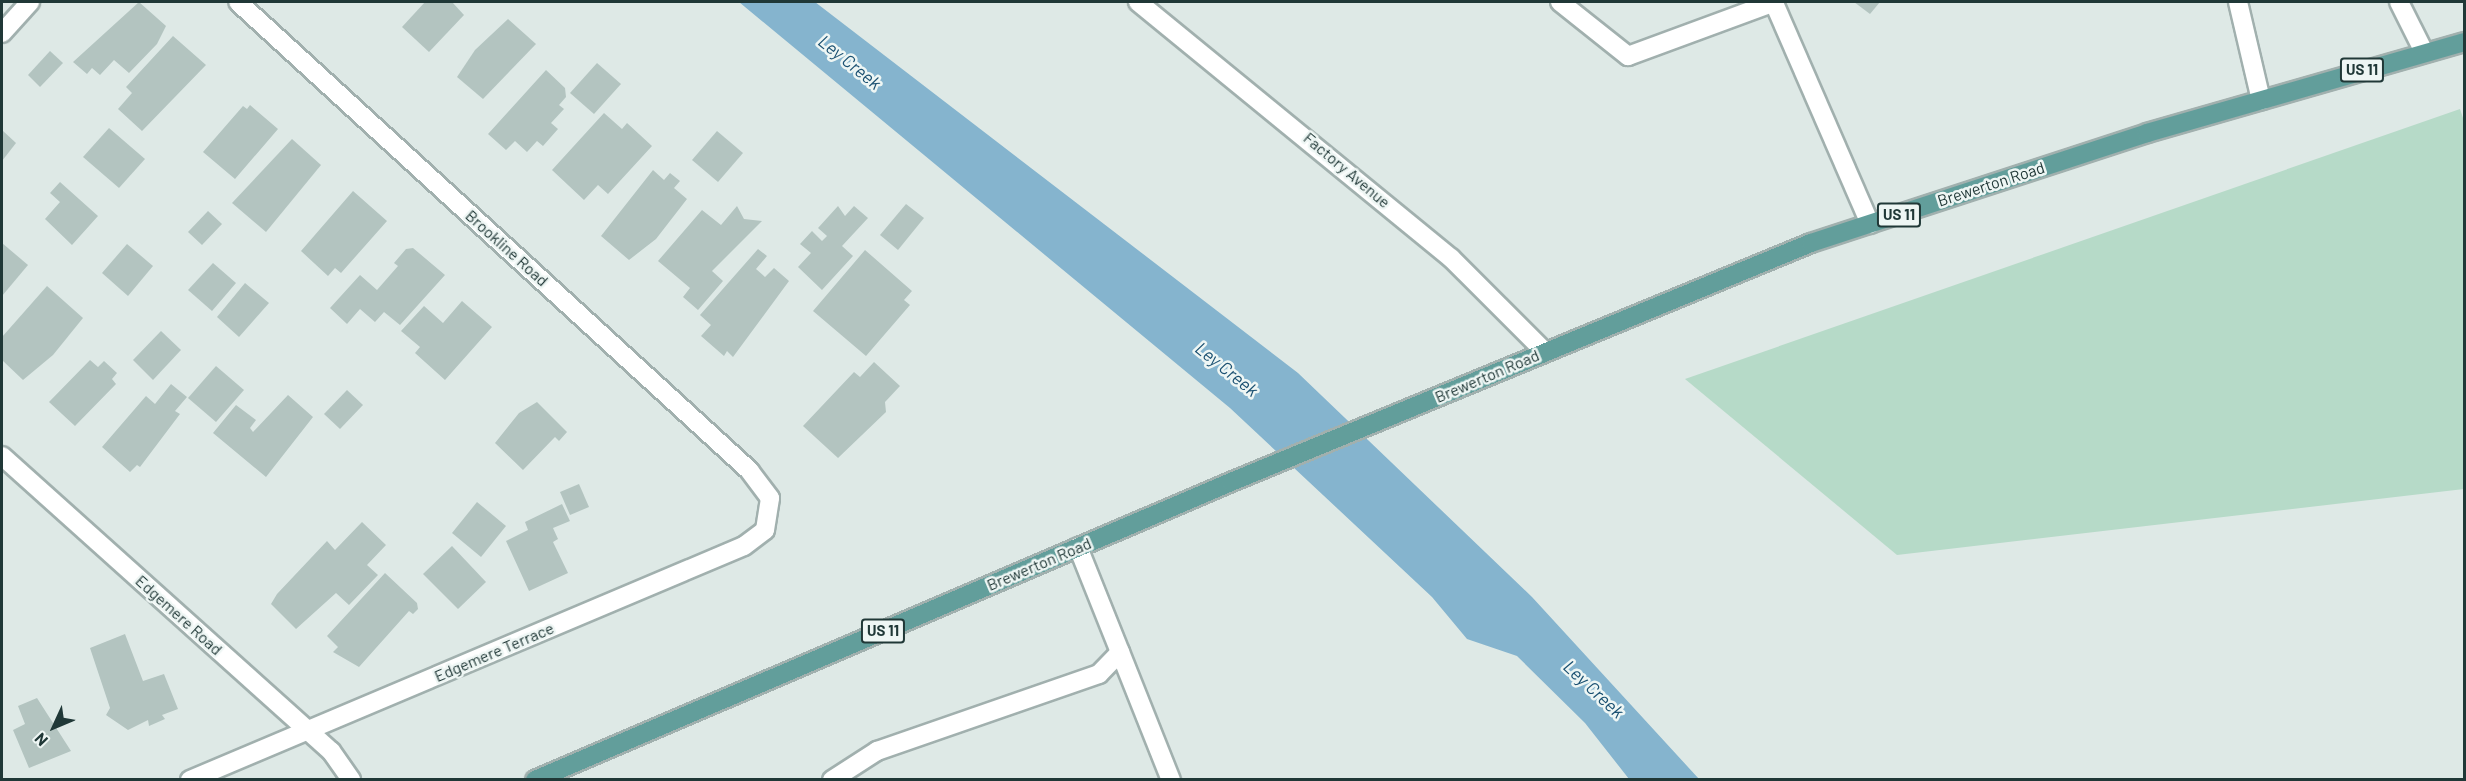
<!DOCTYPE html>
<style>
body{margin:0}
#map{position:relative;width:2466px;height:781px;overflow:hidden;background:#dee9e6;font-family:Barlow,sans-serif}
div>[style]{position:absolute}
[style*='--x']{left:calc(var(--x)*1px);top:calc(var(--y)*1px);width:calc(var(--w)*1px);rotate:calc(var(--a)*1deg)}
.green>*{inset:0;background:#b6dac8}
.water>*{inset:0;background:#85b4ce}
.building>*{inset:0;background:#b3c4c0}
.roads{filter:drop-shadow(2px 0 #a1b0ae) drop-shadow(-2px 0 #a1b0ae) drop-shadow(0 2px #a1b0ae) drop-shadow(0 -2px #a1b0ae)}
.service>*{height:18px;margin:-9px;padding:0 9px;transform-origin:9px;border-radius:9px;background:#fff}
.minor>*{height:18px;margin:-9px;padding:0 9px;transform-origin:9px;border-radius:9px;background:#fff}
.tertiary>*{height:18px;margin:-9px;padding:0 9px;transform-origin:9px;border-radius:9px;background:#fff}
.primary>*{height:18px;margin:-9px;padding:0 9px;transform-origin:9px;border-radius:9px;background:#629e9b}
span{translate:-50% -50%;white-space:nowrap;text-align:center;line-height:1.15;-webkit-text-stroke:5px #eef6f4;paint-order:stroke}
.shield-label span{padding:2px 4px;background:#eef6f4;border:2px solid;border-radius:4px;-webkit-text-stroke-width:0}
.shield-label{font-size:15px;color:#203837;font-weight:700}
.street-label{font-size:16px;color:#203837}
.water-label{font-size:18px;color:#1b5172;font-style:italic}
.frame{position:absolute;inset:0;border:3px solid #203837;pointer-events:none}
.north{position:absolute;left:24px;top:697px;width:60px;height:60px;-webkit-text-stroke:4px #eef6f4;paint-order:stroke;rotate:226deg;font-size:16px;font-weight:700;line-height:24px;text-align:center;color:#203837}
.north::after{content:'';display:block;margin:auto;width:21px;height:27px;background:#203837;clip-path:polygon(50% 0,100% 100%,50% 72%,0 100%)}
</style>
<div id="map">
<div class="green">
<i style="clip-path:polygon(2460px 109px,2464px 121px,2464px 489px,1897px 555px,1685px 379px)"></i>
</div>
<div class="water">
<i style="clip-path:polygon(739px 2px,815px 2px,1298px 373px,1532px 597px,1699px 779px,1629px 779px,1585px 723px,1517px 656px,1467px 639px,1432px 597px,1230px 408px)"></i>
</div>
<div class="building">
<i style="clip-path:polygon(139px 2px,166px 26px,157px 44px,129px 73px,114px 60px,100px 75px,92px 68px,87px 74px,73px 62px)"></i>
<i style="clip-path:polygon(425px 2px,452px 2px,464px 15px,429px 52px,402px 27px)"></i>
<i style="clip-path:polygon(1854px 2px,1880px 2px,1870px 14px)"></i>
<i style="clip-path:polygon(508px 19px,536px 44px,483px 99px,457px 77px,475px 50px)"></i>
<i style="clip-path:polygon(173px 36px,206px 65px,142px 131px,118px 109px,132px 93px,126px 87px)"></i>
<i style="clip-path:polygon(50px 51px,63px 63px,40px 87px,28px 75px)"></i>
<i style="clip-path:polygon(597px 63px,621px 84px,594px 114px,570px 93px)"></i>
<i style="clip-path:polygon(546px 70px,565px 88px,566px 97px,559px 105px,564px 109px,551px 123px,558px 129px,543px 146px,537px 141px,527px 152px,515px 141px,506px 150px,488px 134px)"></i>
<i style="clip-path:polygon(250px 105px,278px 129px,235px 179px,203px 152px,243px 106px,247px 109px)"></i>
<i style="clip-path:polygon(604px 113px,622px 129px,627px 123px,652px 146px,608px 194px,598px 185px,584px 200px,552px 170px)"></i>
<i style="clip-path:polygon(109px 128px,145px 159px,119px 188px,83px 157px)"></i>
<i style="clip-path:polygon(2px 130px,16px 143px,2px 161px)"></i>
<i style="clip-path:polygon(717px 131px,743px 153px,718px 182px,692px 160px)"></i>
<i style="clip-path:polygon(292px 139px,321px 165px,266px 232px,232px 203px)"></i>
<i style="clip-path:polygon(653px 170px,664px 180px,670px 173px,680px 181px,674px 188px,687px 199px,656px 239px,629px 260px,601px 236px)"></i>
<i style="clip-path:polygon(60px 182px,98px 216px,72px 245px,45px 219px,60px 202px,50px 193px)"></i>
<i style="clip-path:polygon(353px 191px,387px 221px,341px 273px,335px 268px,328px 276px,301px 251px)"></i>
<i style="clip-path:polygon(906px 204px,924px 218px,898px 250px,880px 235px)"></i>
<i style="clip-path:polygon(737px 206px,744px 219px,762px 221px,712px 271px,723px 281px,698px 310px,683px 297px,690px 288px,658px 261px,702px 210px,721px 225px)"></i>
<i style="clip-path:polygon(838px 206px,845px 216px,854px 206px,868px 218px,842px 246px,853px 256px,822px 290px,798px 267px,811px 253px,800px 244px,812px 231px,822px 241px,827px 236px,818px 228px)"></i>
<i style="clip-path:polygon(208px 211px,222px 224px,202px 245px,188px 232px)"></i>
<i style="clip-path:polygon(2px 243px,28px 265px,2px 296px)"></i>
<i style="clip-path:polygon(127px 244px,153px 266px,128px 296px,102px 273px)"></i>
<i style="clip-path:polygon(413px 248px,445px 275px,400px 325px,384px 312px,375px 322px,360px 309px,347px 324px,330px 308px,360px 275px,377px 290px,398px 266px,394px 263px,406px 249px)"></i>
<i style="clip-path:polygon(758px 249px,767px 256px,756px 269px,765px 277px,774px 268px,789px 281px,733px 357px,727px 351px,724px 356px,701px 336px,711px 325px,700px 315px)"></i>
<i style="clip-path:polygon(865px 250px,912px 291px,904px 300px,910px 305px,866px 356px,813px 311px)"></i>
<i style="clip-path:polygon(213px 263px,236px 283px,212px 311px,188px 290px)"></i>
<i style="clip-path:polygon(245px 283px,269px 303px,239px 337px,217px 317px)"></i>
<i style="clip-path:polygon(47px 286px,83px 318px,53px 355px,23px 380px,2px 360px,2px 337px)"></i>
<i style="clip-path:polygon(462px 301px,492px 327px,445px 380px,415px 353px,420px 347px,401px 331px,424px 306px,443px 323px)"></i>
<i style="clip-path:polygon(161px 331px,181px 350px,153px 380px,133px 360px)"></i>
<i style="clip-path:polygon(90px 360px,98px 367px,104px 361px,117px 373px,112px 379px,116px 384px,75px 426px,49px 402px)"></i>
<i style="clip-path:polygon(874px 362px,900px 386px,885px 402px,886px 412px,838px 458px,803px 426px,854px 372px,860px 377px)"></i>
<i style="clip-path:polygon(216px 366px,244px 390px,216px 422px,188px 398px)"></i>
<i style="clip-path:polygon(171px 384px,187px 397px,175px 411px,180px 414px,140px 467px,137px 465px,130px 472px,102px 447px,146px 396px,155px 404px)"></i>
<i style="clip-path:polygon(347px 390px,363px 405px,340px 429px,324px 414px)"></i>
<i style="clip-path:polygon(288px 395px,313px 417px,266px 477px,213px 433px,236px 405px,256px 420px,250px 428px,253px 432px)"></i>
<i style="clip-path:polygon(537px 402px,567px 432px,559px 441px,555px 437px,523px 470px,495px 443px,519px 413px)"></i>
<i style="clip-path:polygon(579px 484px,589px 507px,570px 515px,560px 492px)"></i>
<i style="clip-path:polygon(477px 502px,506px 526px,481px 557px,452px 533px)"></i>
<i style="clip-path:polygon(562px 504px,570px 521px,553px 528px,558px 539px,553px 542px,568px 573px,529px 591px,506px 541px,528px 530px,525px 522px)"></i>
<i style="clip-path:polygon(362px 522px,386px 545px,367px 565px,378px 575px,349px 605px,336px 593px,296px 629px,271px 604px,277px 594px,327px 541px,335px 550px)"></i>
<i style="clip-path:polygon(452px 546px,486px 582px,458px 609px,423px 574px)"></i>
<i style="clip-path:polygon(385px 573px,417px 603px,418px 609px,413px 614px,409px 611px,359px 667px,333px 652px,338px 647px,327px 636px)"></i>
<i style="clip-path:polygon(125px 634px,143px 681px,164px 674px,178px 709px,162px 715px,165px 719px,149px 726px,148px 720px,128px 730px,106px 715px,110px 708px,90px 648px)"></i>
<i style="clip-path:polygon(37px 698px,71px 751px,29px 768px,13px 730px,25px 724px,18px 706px)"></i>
</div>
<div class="roads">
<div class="service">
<i style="--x:1560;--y:2;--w:87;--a:38.5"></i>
<i style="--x:1628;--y:56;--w:157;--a:-20.2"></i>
<i style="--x:2238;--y:2;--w:101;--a:76.8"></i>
<i style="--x:2399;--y:2;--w:56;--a:63.4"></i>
<i style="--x:1774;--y:3;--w:241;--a:66.5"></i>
<i style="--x:1120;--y:652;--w:138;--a:68.3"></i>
<i style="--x:832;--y:780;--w:54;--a:-32.8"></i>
<i style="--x:877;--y:751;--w:235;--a:-19.1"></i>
<i style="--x:1099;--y:674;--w:30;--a:-46"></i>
<i style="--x:1120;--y:652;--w:113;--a:-111.8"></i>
</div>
<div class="minor">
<i style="--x:2;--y:33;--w:42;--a:-47.9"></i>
<i style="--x:2;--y:456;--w:442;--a:41.9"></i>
<i style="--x:331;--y:751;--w:35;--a:55"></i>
<i style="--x:190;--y:780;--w:601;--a:-22.9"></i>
<i style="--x:744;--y:546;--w:26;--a:-37"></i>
<i style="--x:765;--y:530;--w:32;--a:-81"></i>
<i style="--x:770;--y:498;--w:34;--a:-127"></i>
<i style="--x:750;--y:471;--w:694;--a:-137.51"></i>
</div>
<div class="tertiary">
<i style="--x:1138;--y:2;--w:404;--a:39.3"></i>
<i style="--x:1451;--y:258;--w:132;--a:45"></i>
</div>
<div class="primary">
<i style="--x:535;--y:780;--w:757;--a:-23.18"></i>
<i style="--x:1231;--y:482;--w:627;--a:-22.4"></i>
<i style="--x:1811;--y:243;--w:354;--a:-18.1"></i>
<i style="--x:2147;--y:133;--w:330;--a:-16"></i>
</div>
</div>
<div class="shield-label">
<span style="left:2362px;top:70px">US 11</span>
<span style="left:1899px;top:215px">US 11</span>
<span style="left:883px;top:631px">US 11</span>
</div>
<div class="street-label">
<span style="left:1347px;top:170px;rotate:40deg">Factory Avenue</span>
<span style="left:1991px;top:184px;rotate:-18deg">Brewerton Road</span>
<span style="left:507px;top:248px;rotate:42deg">Brookline Road</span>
<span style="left:1487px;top:376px;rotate:-23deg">Brewerton Road</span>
<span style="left:1039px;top:564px;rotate:-23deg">Brewerton Road</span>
<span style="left:179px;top:615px;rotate:42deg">Edgemere Road</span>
<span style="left:494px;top:652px;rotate:-23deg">Edgemere Terrace</span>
</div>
<div class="water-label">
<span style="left:850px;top:62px;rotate:39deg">Ley Creek</span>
<span style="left:1227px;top:369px;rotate:39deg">Ley Creek</span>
<span style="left:1594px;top:689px;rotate:43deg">Ley Creek</span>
</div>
<div class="frame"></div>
<div class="north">N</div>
</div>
